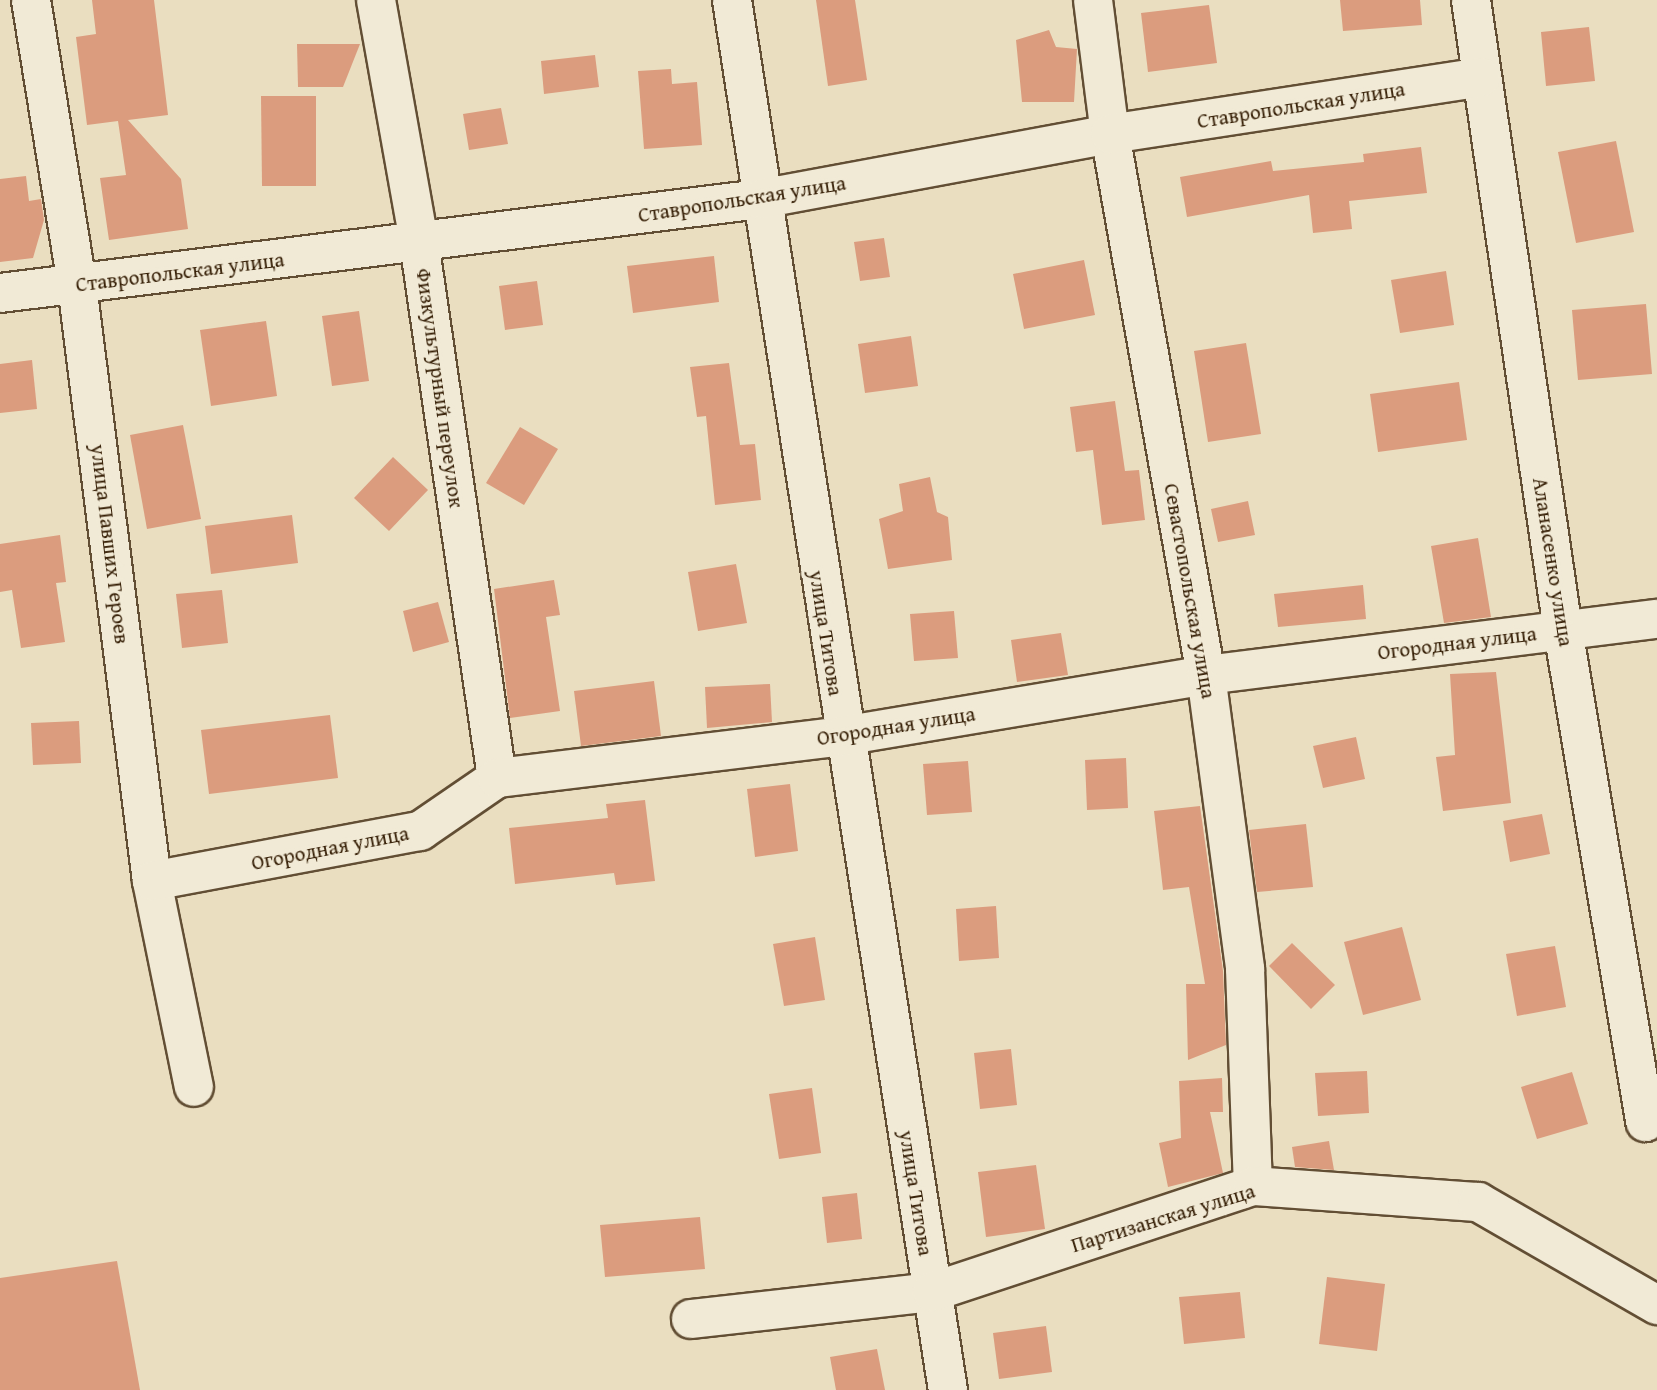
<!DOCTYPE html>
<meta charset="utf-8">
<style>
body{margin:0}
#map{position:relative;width:1657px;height:1390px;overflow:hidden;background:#eadec0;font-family:"Gentium Book Plus",serif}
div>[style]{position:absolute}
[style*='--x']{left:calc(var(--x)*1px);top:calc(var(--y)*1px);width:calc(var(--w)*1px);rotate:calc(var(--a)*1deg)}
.building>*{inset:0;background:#db9c7e}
.roads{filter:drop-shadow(2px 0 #624e34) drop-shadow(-2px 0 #624e34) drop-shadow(0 2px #624e34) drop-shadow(0 -2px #624e34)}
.street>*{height:38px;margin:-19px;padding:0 19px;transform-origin:19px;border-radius:19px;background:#f1ead6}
span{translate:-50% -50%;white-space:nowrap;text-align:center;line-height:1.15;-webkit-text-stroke:7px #f1ead6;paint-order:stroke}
.street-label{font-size:21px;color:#351e05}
</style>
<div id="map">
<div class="building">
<i style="clip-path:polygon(92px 0,154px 0,168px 115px,128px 120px,181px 179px,188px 229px,109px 240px,100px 178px,126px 175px,118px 121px,87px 125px,76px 37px,96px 34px)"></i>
<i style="clip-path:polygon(816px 0,855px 0,867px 80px,828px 86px)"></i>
<i style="clip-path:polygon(1340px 0,1420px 0,1422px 25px,1343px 31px)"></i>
<i style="clip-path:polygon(1209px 5px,1217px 63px,1148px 72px,1141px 13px)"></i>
<i style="clip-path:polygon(1589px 27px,1595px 81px,1546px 86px,1541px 32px)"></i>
<i style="clip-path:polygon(1049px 30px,1056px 47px,1077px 49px,1074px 102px,1022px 102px,1016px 40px)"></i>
<i style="clip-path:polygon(297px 44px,360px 44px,343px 87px,298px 87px)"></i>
<i style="clip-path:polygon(595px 55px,599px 87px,544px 94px,541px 61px)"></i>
<i style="clip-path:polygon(671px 69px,672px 84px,697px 82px,702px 145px,644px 149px,638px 71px)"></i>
<i style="clip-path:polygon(261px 96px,316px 96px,316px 186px,262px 186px)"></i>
<i style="clip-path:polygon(501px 108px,508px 144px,469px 150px,463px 114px)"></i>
<i style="clip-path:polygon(1616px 141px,1634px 232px,1576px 243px,1558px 152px)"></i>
<i style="clip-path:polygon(1421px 147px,1427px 193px,1349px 201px,1352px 229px,1313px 233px,1309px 195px,1187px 217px,1180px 177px,1271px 161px,1273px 171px,1364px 162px,1363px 154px)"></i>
<i style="clip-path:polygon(26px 176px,29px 201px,41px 199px,44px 220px,33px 258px,0 262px,0 179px)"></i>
<i style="clip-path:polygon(884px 238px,890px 277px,860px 281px,854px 242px)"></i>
<i style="clip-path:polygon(714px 256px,719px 302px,633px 313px,627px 266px)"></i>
<i style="clip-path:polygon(1084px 260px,1095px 315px,1024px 329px,1013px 274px)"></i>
<i style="clip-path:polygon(1446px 271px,1454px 325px,1400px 333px,1391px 280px)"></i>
<i style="clip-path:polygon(537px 281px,543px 325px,505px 330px,499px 286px)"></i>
<i style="clip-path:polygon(1646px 304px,1652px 374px,1578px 380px,1572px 310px)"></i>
<i style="clip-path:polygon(359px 311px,369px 381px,332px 386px,322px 316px)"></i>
<i style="clip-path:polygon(266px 321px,277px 396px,211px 406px,200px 330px)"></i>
<i style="clip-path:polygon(911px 336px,918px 386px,865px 393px,858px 344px)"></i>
<i style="clip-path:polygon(1246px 343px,1261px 434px,1208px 442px,1194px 351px)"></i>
<i style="clip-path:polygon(32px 360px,37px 409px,0 413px,0 364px)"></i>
<i style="clip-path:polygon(729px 363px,740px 445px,755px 444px,761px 500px,715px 505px,706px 416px,697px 417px,690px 367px)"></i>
<i style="clip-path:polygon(1459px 382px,1467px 440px,1378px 452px,1370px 394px)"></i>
<i style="clip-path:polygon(1115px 401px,1125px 471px,1139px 470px,1145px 520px,1102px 525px,1093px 450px,1076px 452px,1070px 407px)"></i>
<i style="clip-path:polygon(183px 425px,201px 519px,147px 529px,130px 435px)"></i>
<i style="clip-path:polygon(520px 427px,558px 449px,524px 505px,486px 483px)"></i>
<i style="clip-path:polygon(393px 457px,428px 490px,389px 531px,354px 498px)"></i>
<i style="clip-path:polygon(930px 477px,937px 512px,948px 517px,952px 560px,888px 569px,879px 519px,903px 511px,899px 484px)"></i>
<i style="clip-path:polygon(1248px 501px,1255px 535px,1218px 542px,1211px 509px)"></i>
<i style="clip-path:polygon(292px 515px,298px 563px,211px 574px,205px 526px)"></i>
<i style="clip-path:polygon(60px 535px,66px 582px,56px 583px,65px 642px,21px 648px,12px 590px,0 592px,0 544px)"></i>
<i style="clip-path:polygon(1478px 538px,1491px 617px,1444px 623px,1431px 546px)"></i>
<i style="clip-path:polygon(736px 564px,747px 623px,698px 631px,688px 572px)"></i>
<i style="clip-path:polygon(554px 580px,560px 615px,546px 617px,560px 711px,510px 718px,494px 589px)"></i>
<i style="clip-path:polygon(1363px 585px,1366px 619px,1278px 627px,1274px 594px)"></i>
<i style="clip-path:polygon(222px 590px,228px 643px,182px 648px,176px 594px)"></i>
<i style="clip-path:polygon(438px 602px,449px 642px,413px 652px,403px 611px)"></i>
<i style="clip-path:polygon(954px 611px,958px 658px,914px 661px,910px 614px)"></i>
<i style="clip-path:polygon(1061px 633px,1068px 675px,1017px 682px,1011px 640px)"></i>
<i style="clip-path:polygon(1496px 672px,1511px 803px,1443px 811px,1436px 757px,1455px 755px,1450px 674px)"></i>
<i style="clip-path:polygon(654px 681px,661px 736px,581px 746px,574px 691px)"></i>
<i style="clip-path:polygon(770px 684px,772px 722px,707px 728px,705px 687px)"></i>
<i style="clip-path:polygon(330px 715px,338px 778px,209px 794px,201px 730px)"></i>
<i style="clip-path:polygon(79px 721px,81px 763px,33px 765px,31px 723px)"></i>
<i style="clip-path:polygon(1356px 737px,1365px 779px,1323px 788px,1313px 746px)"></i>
<i style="clip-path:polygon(1126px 758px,1128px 808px,1087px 810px,1085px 760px)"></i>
<i style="clip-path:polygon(968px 761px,972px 812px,927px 815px,923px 764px)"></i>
<i style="clip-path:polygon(790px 784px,798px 851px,755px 857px,747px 789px)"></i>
<i style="clip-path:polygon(645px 800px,655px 881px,616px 885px,614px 873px,515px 884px,509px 828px,608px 818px,606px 804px)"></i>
<i style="clip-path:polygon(1200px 806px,1223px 971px,1226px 1045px,1188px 1060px,1186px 984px,1205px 984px,1189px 887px,1163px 890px,1154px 811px)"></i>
<i style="clip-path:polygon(1542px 814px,1550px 854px,1510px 862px,1503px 821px)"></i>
<i style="clip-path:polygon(1306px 824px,1313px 887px,1257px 892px,1249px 830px)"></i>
<i style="clip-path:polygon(996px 906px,999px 958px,959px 961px,956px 909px)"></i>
<i style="clip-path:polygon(1402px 927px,1421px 1000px,1363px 1015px,1344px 942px)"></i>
<i style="clip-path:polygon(815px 937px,825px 1000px,784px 1006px,773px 944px)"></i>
<i style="clip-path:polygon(1292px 943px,1335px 985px,1311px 1009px,1269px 966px)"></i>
<i style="clip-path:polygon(1555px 946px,1566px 1007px,1517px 1016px,1506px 954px)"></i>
<i style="clip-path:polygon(1011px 1049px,1017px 1105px,980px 1109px,974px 1053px)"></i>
<i style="clip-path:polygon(1367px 1071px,1369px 1113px,1318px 1116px,1315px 1073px)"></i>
<i style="clip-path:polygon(1572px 1072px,1588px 1124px,1537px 1139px,1521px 1087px)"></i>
<i style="clip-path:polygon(1222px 1078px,1223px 1112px,1210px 1112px,1223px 1173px,1168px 1187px,1159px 1143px,1181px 1138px,1179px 1081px)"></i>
<i style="clip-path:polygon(812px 1088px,821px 1153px,779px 1159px,769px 1094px)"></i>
<i style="clip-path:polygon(1329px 1141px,1334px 1170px,1295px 1167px,1292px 1147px)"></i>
<i style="clip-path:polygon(1036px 1165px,1045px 1229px,986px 1237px,978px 1172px)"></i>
<i style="clip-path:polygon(857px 1193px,862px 1239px,827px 1243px,822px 1197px)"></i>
<i style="clip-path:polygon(700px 1217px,705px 1269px,605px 1277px,600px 1225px)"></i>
<i style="clip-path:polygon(117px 1261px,140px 1390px,0 1390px,0 1278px)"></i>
<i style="clip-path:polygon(1327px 1277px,1385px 1284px,1377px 1351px,1319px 1344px)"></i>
<i style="clip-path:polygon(1240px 1292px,1245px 1338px,1184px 1344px,1179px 1297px)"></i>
<i style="clip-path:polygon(1046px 1326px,1052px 1372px,999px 1379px,993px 1333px)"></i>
<i style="clip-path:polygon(877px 1349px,885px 1390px,836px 1390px,830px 1357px)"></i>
</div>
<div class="roads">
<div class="street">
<i style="--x:31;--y:0;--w:289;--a:80.8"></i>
<i style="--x:77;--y:285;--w:601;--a:82.83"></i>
<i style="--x:152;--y:881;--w:210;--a:78.5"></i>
<i style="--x:376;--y:0;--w:246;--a:79.9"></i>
<i style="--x:419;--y:242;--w:542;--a:81.72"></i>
<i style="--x:732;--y:0;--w:1407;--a:81.17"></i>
<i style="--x:1093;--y:0;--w:135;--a:82.8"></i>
<i style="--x:1110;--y:134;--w:549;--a:79.94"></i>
<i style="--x:1206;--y:675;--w:297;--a:82.4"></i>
<i style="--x:1245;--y:969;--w:217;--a:87.9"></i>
<i style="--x:1471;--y:0;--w:637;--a:81.69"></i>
<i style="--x:1563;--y:630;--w:499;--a:80.5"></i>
<i style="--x:0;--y:293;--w:766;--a:-7.05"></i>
<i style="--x:760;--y:199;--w:356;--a:-10.5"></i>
<i style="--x:1110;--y:134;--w:375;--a:-8.7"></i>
<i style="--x:152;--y:881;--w:273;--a:-10.6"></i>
<i style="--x:420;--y:831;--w:93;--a:-34.5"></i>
<i style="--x:497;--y:778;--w:348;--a:-6.9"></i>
<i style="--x:842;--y:736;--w:369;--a:-9.5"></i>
<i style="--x:1206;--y:675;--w:454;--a:-7.1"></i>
<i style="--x:691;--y:1319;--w:243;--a:-6.4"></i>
<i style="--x:932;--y:1292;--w:338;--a:-18.3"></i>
<i style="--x:1253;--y:1186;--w:226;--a:4.1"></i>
<i style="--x:1478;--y:1202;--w:207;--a:29.9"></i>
</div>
</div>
<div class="street-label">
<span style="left:1301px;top:105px;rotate:-9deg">Ставропольская улица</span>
<span style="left:742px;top:199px;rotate:-9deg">Ставропольская улица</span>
<span style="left:180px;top:272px;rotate:-7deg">Ставропольская улица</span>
<span style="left:440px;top:388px;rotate:82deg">Физкультурный переулок</span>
<span style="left:110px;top:544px;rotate:83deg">улица Павших Героев</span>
<span style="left:1553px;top:562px;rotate:81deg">Аланасенко улица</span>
<span style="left:1190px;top:591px;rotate:80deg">Севастопольская улица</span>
<span style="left:826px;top:633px;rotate:81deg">улица Титова</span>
<span style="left:1457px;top:643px;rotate:-7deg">Огородная улица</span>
<span style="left:896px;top:726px;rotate:-9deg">Огородная улица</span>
<span style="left:330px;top:848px;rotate:-11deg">Огородная улица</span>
<span style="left:916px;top:1193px;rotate:81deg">улица Титова</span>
<span style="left:1163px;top:1218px;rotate:-17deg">Партизанская улица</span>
</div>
</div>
